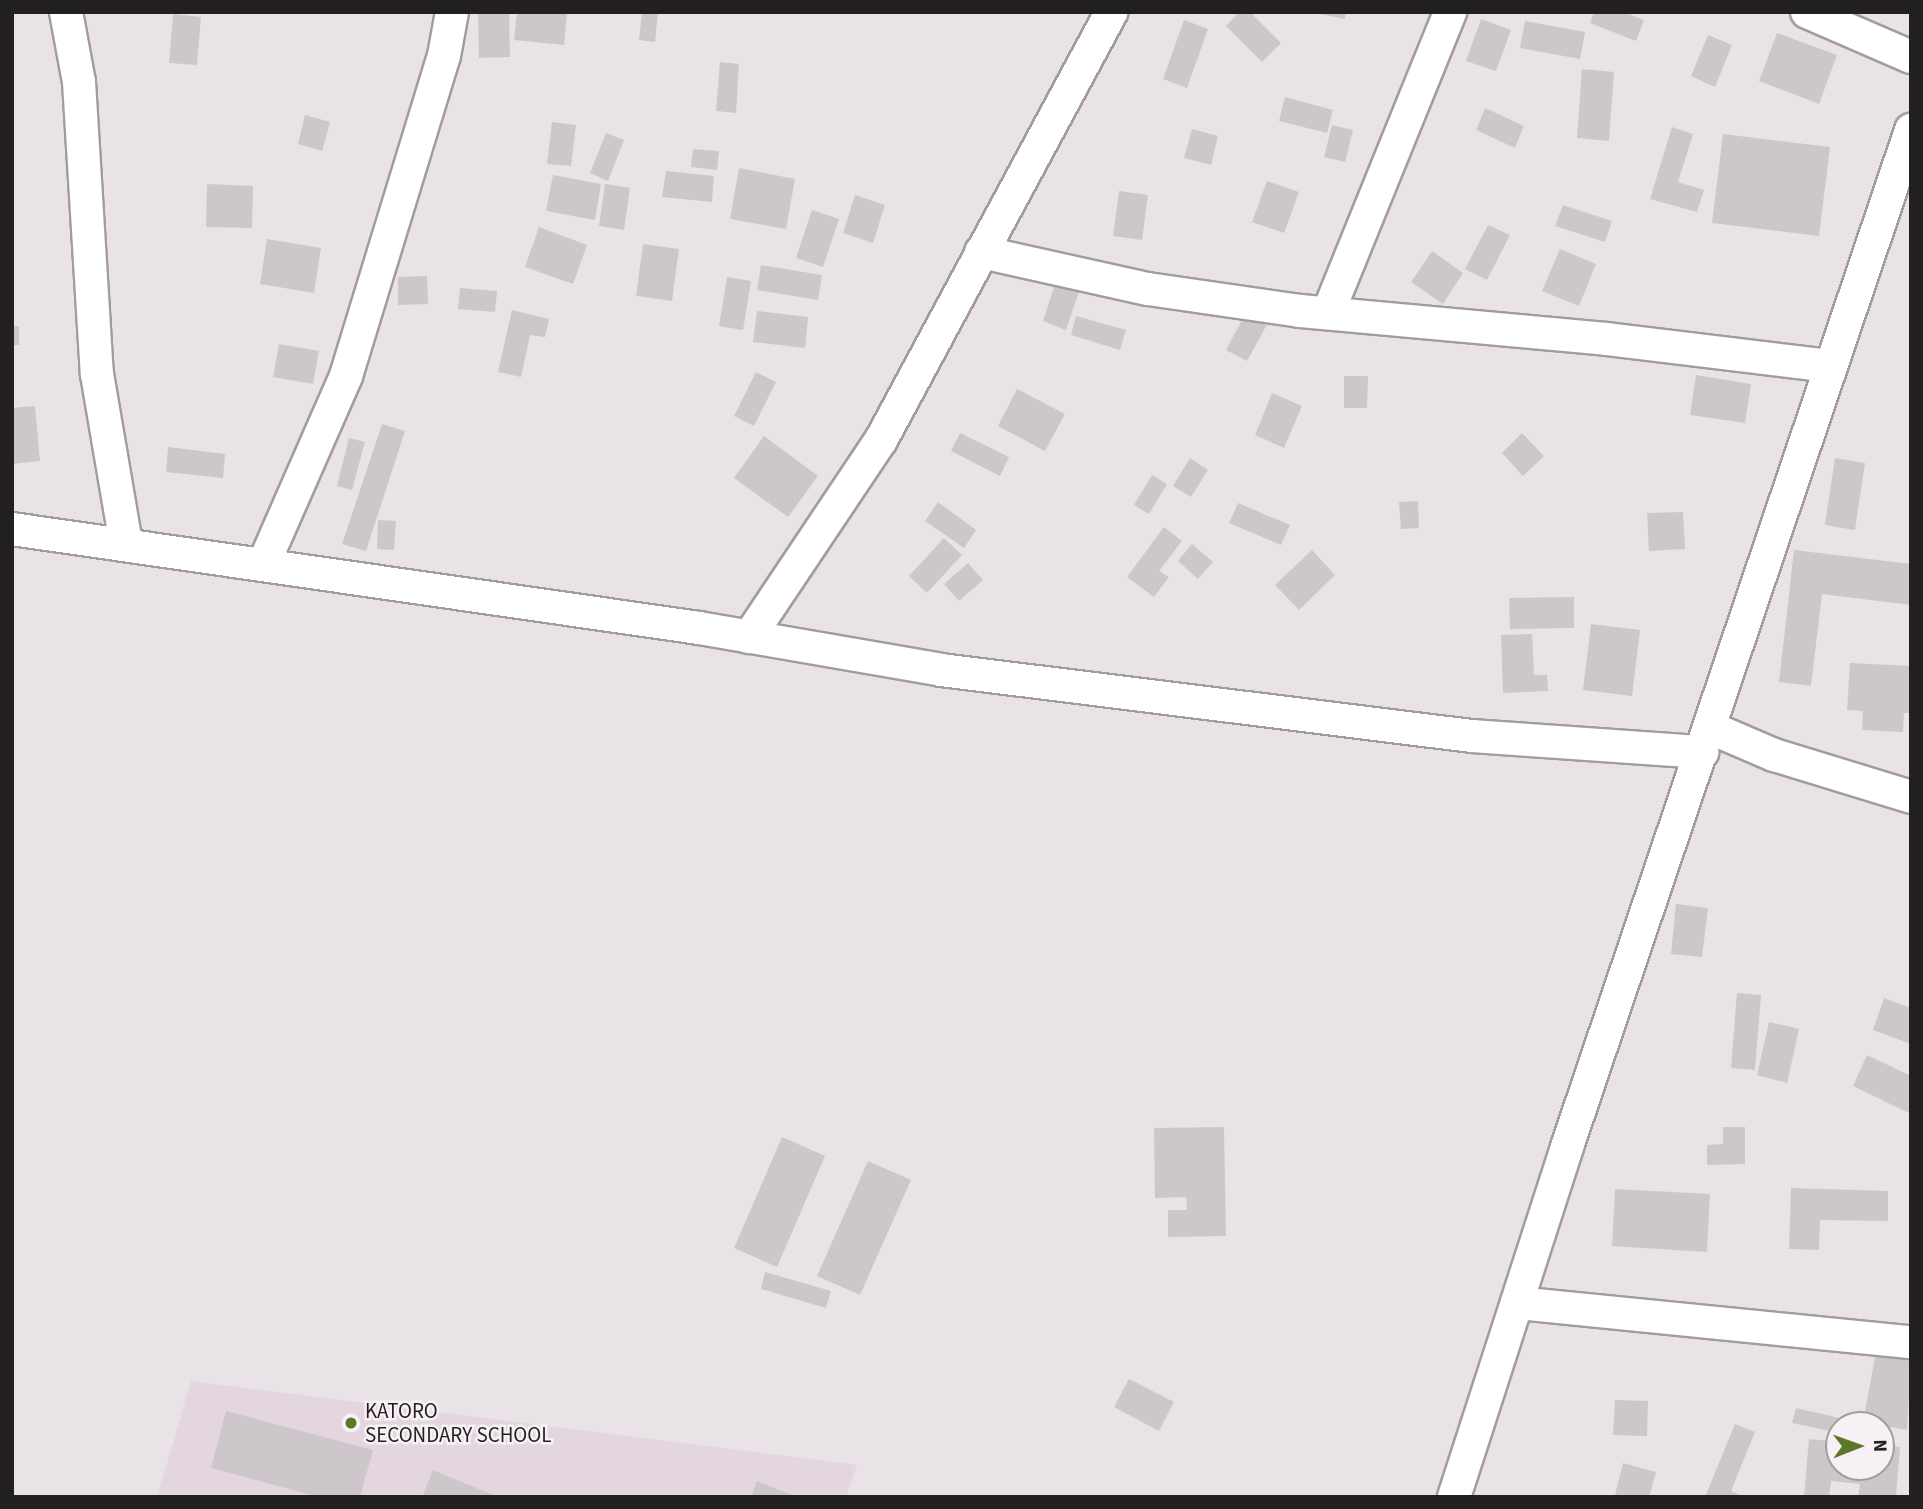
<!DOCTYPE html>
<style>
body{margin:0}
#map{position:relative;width:1923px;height:1509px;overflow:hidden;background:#e9e3e7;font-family:"Source Sans 3",sans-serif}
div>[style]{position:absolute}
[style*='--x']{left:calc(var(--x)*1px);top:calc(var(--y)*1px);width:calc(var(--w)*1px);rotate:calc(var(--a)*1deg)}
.built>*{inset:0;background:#e3d6df}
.building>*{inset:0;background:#cdc7cb}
.roads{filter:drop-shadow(2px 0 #a29ca0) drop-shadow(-2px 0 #a29ca0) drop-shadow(0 2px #a29ca0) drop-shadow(0 -2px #a29ca0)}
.street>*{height:32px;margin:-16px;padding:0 16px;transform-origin:16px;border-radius:16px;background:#fff}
.dots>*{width:19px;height:19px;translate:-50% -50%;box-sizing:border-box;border:4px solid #f7f0f5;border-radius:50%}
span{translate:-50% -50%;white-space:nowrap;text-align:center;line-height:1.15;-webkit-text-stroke:5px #f7f0f5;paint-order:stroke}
.poi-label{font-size:21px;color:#211f20}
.left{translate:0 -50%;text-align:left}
.frame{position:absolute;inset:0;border:14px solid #211f20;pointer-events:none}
.north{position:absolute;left:1825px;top:1411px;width:70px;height:70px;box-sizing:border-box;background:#f7f0f5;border:2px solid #a19ca0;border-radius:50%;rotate:89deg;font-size:19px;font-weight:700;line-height:28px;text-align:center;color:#211f20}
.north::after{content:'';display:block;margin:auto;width:24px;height:32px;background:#5b772c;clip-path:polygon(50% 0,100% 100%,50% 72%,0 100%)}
</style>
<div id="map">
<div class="built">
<i style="clip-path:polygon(191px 1381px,857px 1465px,846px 1497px,157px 1497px)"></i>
</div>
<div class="building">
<i style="clip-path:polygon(478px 12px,509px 12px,510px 57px,479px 58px)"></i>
<i style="clip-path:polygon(517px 12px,567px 12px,564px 45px,514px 40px)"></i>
<i style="clip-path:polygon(642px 12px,658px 12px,655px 42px,639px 40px)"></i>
<i style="clip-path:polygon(1239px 12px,1250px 12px,1281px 43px,1262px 62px,1226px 26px)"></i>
<i style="clip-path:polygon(1310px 12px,1346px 12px,1345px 19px)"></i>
<i style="clip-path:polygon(1594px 12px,1624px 12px,1644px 20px,1636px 41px,1590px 23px)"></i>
<i style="clip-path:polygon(173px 14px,201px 17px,197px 65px,169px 63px)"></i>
<i style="clip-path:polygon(1481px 19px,1511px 30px,1496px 71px,1466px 61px)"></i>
<i style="clip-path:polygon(1184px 20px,1208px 29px,1187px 88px,1163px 79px)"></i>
<i style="clip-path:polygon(1525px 21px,1585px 32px,1580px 59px,1520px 48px)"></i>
<i style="clip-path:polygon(1777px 33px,1837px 55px,1819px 104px,1759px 81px)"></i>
<i style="clip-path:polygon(1708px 35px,1732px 45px,1715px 87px,1691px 76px)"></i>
<i style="clip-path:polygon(720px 62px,739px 64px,736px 113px,716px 111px)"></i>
<i style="clip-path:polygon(1582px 69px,1614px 72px,1609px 141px,1577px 138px)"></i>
<i style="clip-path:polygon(1285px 97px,1333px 110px,1327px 133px,1279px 121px)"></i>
<i style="clip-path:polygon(1485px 108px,1524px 126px,1515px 148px,1476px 130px)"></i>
<i style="clip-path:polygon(305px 115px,330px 122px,322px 151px,298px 144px)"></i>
<i style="clip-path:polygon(552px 122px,576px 125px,571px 166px,547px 164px)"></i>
<i style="clip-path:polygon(1332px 125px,1353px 130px,1345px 162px,1324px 157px)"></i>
<i style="clip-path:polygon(1672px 127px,1693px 134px,1678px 182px,1704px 190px,1697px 212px,1650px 199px)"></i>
<i style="clip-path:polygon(1192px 129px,1218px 136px,1211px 165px,1184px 158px)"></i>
<i style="clip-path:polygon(606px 133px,624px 140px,608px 181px,590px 173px)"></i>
<i style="clip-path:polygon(1723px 134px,1830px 147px,1819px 236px,1712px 223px)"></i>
<i style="clip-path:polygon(693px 149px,719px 151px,717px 170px,691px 167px)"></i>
<i style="clip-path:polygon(739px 168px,795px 179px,786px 229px,730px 219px)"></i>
<i style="clip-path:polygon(666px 171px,714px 176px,712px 202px,662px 197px)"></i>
<i style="clip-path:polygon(553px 175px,601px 184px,595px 220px,546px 211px)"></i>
<i style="clip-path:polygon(1267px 181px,1299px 192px,1284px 233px,1252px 222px)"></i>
<i style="clip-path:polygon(207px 184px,253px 186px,252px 228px,206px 227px)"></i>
<i style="clip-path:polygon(605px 184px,630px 188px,624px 230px,599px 226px)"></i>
<i style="clip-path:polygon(1119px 191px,1148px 195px,1142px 240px,1113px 236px)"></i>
<i style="clip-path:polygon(855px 195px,885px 205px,873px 243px,843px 233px)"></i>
<i style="clip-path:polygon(1563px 205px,1612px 221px,1605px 242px,1555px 226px)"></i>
<i style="clip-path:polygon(812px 210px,839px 219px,823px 267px,796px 258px)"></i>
<i style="clip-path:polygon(1488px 225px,1510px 235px,1487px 280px,1465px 269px)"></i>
<i style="clip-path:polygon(539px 227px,587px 245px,573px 284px,525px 267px)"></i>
<i style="clip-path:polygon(267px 239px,321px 248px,314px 293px,260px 284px)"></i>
<i style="clip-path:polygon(643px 244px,679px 249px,672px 301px,636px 296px)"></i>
<i style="clip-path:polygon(1560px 249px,1596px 264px,1579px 306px,1542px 291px)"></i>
<i style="clip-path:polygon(1432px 251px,1463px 273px,1443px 304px,1411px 282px)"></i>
<i style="clip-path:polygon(761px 265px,822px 275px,818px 300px,757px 290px)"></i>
<i style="clip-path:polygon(427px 276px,428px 304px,398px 305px,398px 277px)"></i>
<i style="clip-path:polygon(727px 277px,751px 281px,743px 330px,719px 326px)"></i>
<i style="clip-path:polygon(1057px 278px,1081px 286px,1066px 330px,1043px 321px)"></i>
<i style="clip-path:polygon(460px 288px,497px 291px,495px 312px,458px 309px)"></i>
<i style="clip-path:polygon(1249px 307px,1270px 319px,1247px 361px,1226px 350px)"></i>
<i style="clip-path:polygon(512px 310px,549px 319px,545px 337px,530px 335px,521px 377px,498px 372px)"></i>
<i style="clip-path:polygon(757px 311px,808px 317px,805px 348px,753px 342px)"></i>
<i style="clip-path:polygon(1076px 316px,1126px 330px,1120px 350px,1071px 335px)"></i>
<i style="clip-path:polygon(12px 326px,19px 326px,19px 345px,12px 345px)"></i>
<i style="clip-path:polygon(279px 344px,319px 351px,313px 384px,273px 377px)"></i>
<i style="clip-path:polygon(756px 372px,776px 382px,754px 426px,734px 416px)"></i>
<i style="clip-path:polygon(1696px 375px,1751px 384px,1745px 423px,1690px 415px)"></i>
<i style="clip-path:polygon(1344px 376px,1368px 376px,1367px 408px,1344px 408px)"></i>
<i style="clip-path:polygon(1017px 389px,1065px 414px,1045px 451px,998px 426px)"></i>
<i style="clip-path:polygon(1272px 393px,1302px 406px,1284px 448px,1255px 435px)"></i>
<i style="clip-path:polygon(35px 406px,40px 461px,12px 464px,12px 408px)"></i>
<i style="clip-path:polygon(382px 424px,405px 431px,366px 551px,342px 544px)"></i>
<i style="clip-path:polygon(960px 433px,1009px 457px,1000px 476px,951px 451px)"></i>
<i style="clip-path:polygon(1522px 433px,1544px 456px,1523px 476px,1502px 453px)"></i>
<i style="clip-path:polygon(764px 436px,818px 476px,788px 517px,734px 478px)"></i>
<i style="clip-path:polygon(349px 438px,365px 442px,352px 490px,337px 486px)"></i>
<i style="clip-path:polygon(168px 447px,225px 454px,223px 478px,166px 472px)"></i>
<i style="clip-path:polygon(1190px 458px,1208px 470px,1191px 497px,1173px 486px)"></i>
<i style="clip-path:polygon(1835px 458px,1865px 463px,1855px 530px,1825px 525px)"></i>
<i style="clip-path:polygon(1152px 475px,1167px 484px,1149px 514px,1134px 505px)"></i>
<i style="clip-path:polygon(1418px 501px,1419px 528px,1401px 529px,1399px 502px)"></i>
<i style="clip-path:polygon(938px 502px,976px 530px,964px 548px,925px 521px)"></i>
<i style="clip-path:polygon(1238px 503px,1290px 525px,1281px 545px,1229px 523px)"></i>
<i style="clip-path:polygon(1683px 512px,1685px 549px,1649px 551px,1647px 513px)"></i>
<i style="clip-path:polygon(378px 520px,396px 521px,394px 550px,377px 549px)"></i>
<i style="clip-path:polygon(1164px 527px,1182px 541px,1159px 571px,1169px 577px,1154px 597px,1127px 577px)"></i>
<i style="clip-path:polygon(944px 538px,962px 555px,927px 593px,909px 576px)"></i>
<i style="clip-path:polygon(1192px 544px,1213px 562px,1198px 579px,1178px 561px)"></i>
<i style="clip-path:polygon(1312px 550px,1335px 575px,1299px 610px,1275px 585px)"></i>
<i style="clip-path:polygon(1794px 550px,1911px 564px,1911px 605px,1822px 594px,1811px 686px,1779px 682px)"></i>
<i style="clip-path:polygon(968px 563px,983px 580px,959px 601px,944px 584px)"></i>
<i style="clip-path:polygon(1574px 597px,1574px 628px,1510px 629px,1509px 598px)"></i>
<i style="clip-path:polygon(1591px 624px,1640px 630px,1632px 696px,1583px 690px)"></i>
<i style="clip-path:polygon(1532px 634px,1534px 675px,1547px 675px,1548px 691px,1503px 693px,1501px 635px)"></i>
<i style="clip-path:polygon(1850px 663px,1911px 666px,1911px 713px,1904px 713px,1903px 732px,1862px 730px,1863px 711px,1847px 710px)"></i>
<i style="clip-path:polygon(1676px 904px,1708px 908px,1702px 957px,1671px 954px)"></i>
<i style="clip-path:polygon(1737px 993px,1761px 995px,1755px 1070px,1731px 1068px)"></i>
<i style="clip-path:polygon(1884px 998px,1911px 1008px,1911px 1044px,1873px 1030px)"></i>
<i style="clip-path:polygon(1769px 1022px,1799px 1029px,1787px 1083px,1757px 1075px)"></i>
<i style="clip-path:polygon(1867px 1055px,1911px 1076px,1911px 1114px,1853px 1086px)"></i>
<i style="clip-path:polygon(1224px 1127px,1226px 1236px,1168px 1237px,1168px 1210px,1187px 1210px,1186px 1197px,1155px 1198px,1154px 1128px)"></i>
<i style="clip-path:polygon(1723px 1127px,1745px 1127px,1745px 1164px,1707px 1165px,1707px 1145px,1723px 1144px)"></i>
<i style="clip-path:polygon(782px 1137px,825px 1156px,777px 1267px,734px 1248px)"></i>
<i style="clip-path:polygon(868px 1161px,911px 1180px,860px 1295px,817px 1276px)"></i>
<i style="clip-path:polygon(1791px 1188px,1888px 1191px,1888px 1221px,1820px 1220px,1819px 1250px,1789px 1249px)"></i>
<i style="clip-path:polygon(1615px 1189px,1710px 1194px,1707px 1252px,1612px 1246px)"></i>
<i style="clip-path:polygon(765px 1272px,831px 1291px,826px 1308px,761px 1289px)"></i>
<i style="clip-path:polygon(1876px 1352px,1911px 1359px,1907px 1430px,1863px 1422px)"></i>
<i style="clip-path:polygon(1129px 1379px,1174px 1402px,1159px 1431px,1114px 1407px)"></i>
<i style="clip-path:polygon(1615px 1400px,1648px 1401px,1647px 1436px,1613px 1435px)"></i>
<i style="clip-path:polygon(1796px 1408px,1866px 1424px,1866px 1425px,1839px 1425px,1839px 1433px,1792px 1423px)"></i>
<i style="clip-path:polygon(226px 1411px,373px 1450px,360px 1497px,319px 1497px,211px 1468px)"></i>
<i style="clip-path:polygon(1735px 1424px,1755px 1432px,1731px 1491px,1745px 1497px,1705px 1497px)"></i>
<i style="clip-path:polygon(1809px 1439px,1839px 1442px,1839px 1467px,1881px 1467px,1881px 1445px,1900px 1447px,1896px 1497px,1858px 1497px,1860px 1484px,1831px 1481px,1829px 1497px,1804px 1497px)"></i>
<i style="clip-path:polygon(1623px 1463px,1656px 1472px,1649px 1497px,1615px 1495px)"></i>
<i style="clip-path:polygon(433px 1470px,498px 1497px,422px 1497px)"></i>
<i style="clip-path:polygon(757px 1481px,797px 1497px,751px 1497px)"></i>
</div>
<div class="roads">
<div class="street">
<i style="--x:66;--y:12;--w:71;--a:79.5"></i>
<i style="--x:79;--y:82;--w:293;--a:86.5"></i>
<i style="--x:97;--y:374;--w:172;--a:80.3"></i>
<i style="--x:1807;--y:12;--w:113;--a:23.4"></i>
<i style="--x:981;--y:252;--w:171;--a:12.5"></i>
<i style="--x:1148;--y:289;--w:154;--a:8.2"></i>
<i style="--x:1300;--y:311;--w:308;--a:5.2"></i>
<i style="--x:1607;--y:339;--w:224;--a:6.9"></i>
<i style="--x:1328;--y:313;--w:325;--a:-67.9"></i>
<i style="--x:12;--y:529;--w:694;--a:8.2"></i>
<i style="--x:699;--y:628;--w:246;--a:9.8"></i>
<i style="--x:941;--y:670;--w:535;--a:7.09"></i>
<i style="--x:1472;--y:736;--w:231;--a:4"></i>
<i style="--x:264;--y:563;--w:204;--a:-66.3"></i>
<i style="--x:346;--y:376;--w:335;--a:-73"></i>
<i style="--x:444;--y:56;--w:45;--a:-79.7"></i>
<i style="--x:749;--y:637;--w:237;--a:-56.2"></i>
<i style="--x:881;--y:440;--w:486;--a:-61.7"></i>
<i style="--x:1711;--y:728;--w:69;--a:23.2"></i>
<i style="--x:1774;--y:755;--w:143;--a:17"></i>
<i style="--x:1517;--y:1303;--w:396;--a:5.7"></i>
<i style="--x:1454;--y:1497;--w:368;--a:-72.1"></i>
<i style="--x:1567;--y:1147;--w:1074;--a:-71.31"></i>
</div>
</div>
<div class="dots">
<i style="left:351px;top:1423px;background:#5b772c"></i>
</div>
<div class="poi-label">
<span class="left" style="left:365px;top:1423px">KATORO<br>SECONDARY SCHOOL</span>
</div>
<div class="frame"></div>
<div class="north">N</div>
</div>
